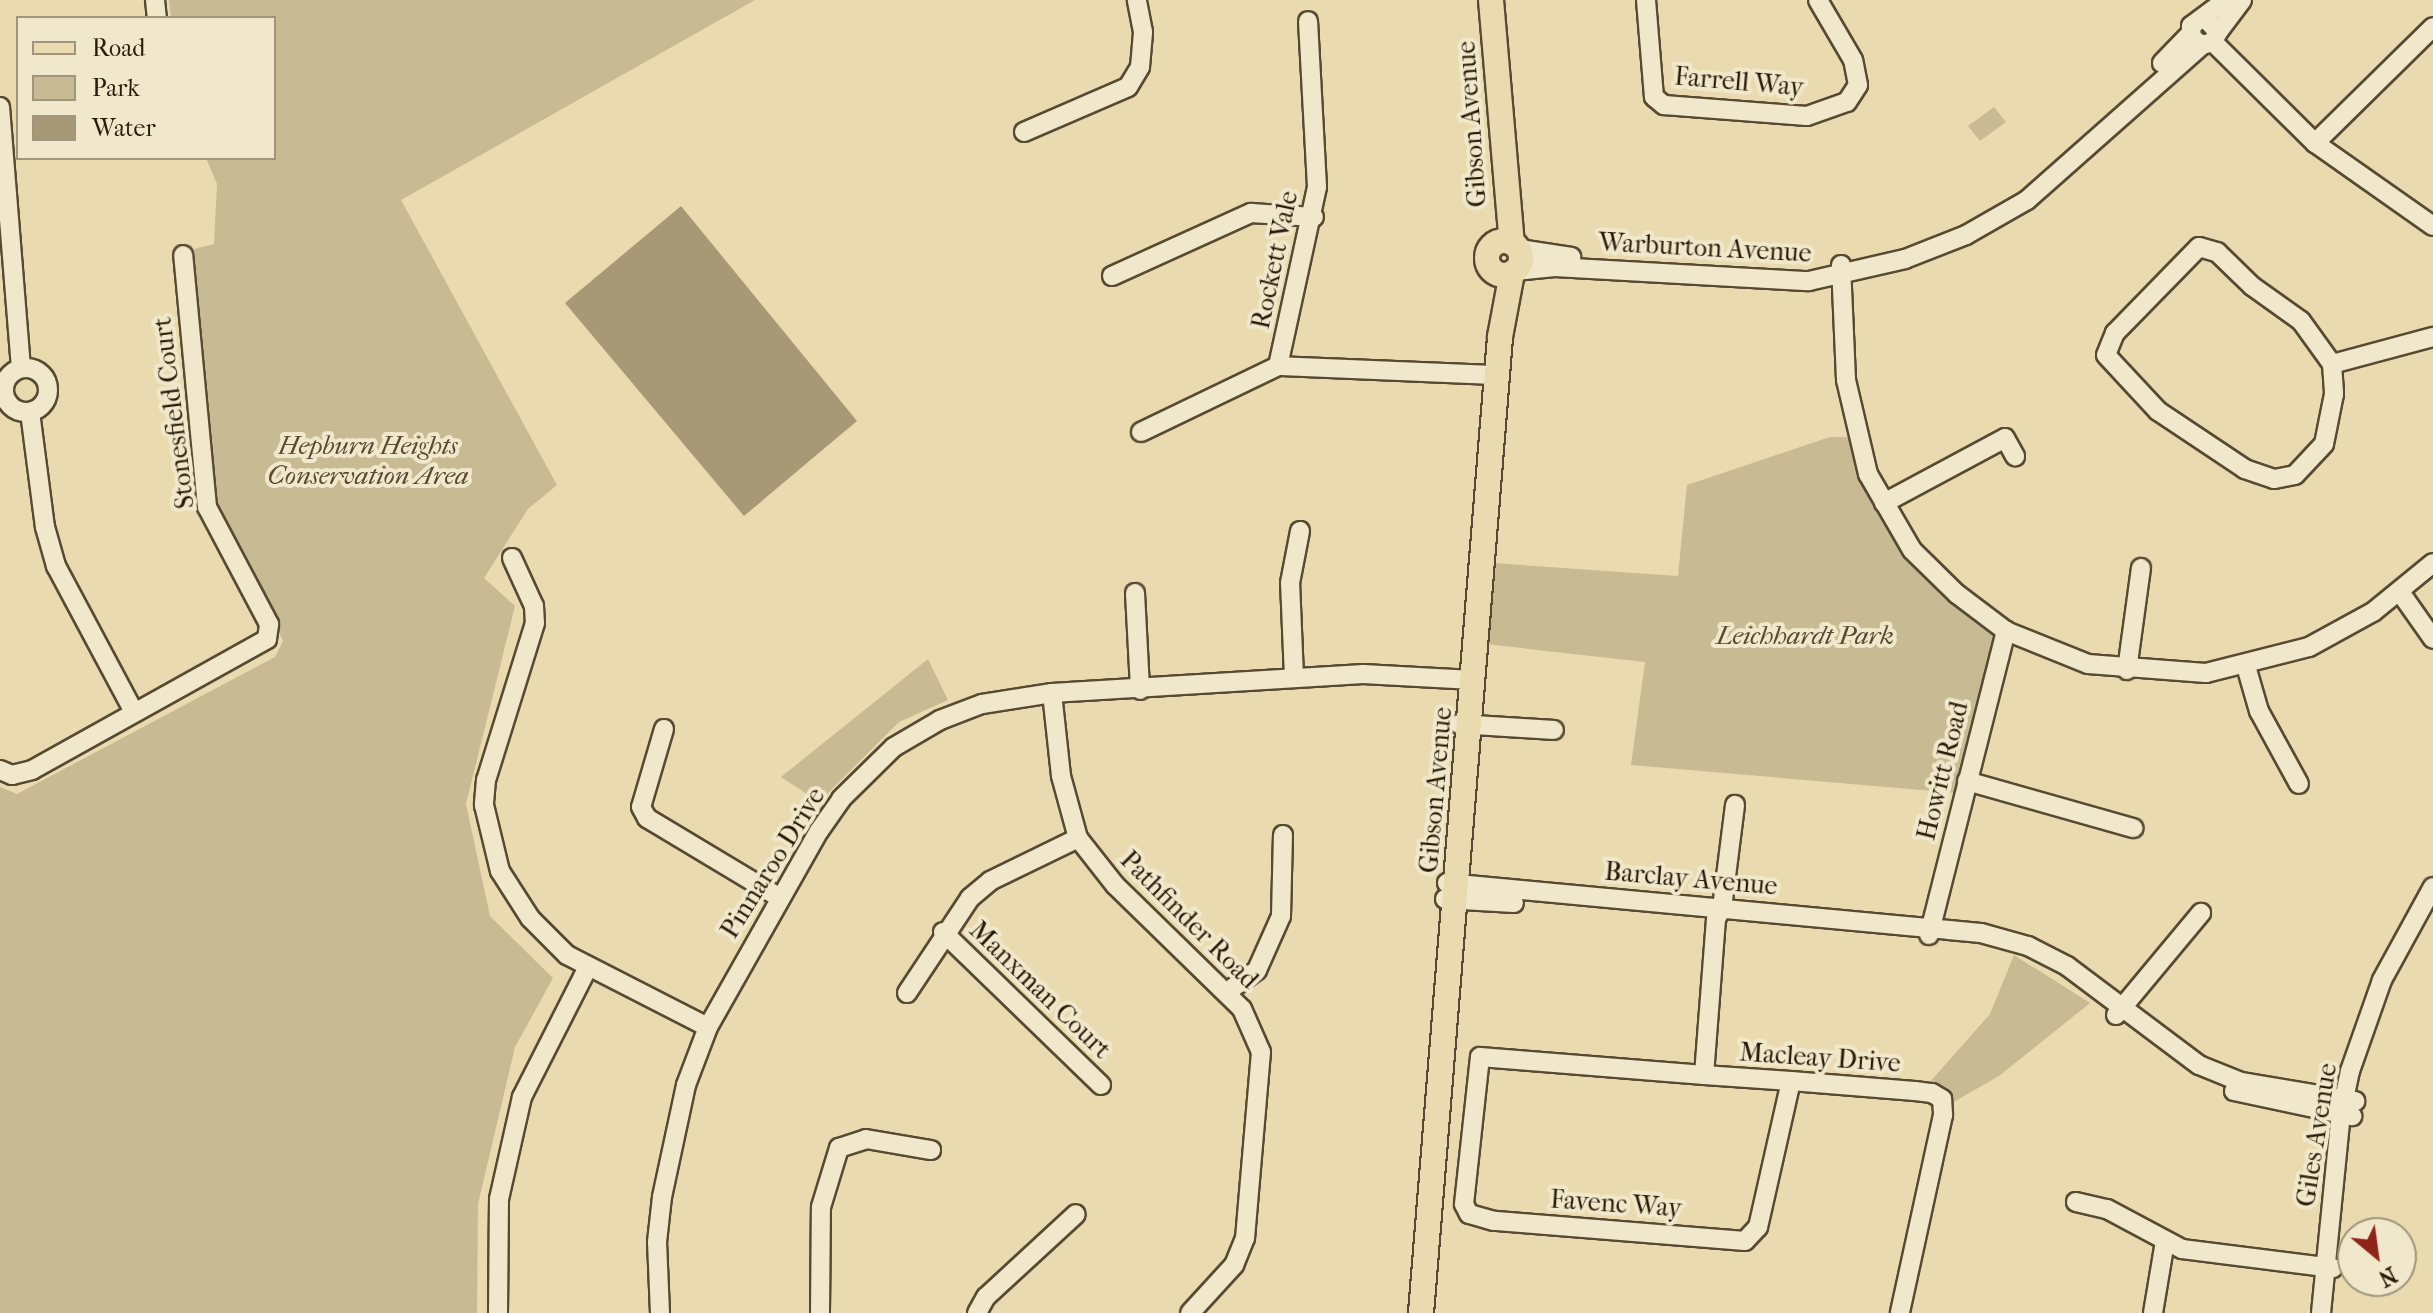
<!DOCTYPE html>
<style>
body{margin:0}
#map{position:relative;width:2433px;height:1313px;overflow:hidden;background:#e9dbaf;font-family:"IM FELL French Canon",serif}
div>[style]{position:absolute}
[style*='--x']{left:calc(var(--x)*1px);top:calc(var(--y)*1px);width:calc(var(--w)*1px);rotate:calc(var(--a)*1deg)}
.green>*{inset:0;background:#c8ba93}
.water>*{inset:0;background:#a79976}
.roads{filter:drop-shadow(2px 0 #584a32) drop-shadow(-2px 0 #584a32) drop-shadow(0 2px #584a32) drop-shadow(0 -2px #584a32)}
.minor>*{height:18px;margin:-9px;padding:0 9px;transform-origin:9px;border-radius:9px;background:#f1e8cb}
.minor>.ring{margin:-9px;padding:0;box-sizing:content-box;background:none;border:18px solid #f1e8cb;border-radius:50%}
.major>*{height:24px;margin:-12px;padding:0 12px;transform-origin:12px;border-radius:12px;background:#e9dbaf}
.major>.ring{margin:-12px;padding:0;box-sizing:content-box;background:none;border:24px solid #e9dbaf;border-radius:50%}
span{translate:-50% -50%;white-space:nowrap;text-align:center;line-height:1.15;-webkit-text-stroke:8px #f1e8cb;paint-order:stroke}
.street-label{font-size:26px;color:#281908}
.park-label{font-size:26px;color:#584932;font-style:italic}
.legend{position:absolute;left:16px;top:16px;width:260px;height:144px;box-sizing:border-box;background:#f1e8cb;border:2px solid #a1957d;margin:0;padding:10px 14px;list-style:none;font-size:24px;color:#281908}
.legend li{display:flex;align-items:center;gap:16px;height:40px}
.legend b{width:40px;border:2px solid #a1957d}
.north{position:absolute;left:2337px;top:1217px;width:80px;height:80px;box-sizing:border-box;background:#f1e8cb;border:2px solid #a1957d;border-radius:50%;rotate:151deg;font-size:22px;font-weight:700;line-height:32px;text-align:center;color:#281908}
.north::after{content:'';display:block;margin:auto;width:28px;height:36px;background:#8f2418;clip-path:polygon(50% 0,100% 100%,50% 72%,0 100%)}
</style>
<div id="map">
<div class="green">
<i style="clip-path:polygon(169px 0,755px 0,401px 200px,557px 485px,528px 509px,484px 578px,515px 606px,466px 804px,490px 916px,553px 978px,515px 1047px,478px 1204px,477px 1313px,0 1313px,0 787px,17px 794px,275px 657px,283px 641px,216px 501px,194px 249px,214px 244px,217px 184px,206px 158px,274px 158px,274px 18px,171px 18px)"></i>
<i style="clip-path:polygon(1994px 107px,2006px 122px,1980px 141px,1968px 126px)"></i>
<i style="clip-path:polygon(1830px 437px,1857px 437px,1898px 525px,2006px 631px,1956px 793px,1631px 765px,1645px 662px,1485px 644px,1493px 563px,1678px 576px,1687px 485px)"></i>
<i style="clip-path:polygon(928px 659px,948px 700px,899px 722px,819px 802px,781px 777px)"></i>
<i style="clip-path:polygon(2014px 955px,2090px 1003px,1999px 1076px,1950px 1104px,1921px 1092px,1990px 1014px)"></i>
</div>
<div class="water">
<i style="clip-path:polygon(681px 206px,857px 421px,744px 516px,565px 303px)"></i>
</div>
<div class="roads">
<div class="minor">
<i style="--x:155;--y:0;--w:18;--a:84"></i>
<i style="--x:1646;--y:0;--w:97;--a:85.3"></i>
<i style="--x:1654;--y:97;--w:13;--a:39"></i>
<i style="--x:1664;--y:105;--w:143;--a:4.4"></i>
<i style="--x:1807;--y:116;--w:42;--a:-19.3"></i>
<i style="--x:1847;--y:102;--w:20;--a:-57"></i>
<i style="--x:1858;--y:85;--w:25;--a:-101"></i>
<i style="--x:1853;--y:60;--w:69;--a:-120.3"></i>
<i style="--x:2205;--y:18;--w:19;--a:47"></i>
<i style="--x:2218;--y:32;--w:11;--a:117"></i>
<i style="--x:2213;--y:42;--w:11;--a:165"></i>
<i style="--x:2202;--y:45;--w:12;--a:-145"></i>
<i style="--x:2192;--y:38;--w:12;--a:-95"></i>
<i style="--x:2191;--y:26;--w:44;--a:-36.6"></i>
<i style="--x:2218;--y:32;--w:40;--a:-53"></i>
<i style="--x:2213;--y:42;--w:144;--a:44.7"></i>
<i style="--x:2315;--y:143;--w:144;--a:35.1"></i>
<i style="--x:2162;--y:63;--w:40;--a:-46"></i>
<i style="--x:0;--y:107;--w:262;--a:85.4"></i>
<i style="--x:1024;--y:132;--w:113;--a:-23.4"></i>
<i style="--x:1128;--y:87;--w:23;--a:-59"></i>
<i style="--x:1140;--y:67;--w:35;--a:-85"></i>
<i style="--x:1143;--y:32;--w:33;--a:-101"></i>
<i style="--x:2315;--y:143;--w:165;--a:-44.5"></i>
<i style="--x:2199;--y:247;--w:19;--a:16"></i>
<i style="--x:2217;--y:252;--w:49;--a:44.2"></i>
<i style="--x:2252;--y:286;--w:60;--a:35.5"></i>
<i style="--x:2301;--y:321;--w:53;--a:54.2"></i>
<i style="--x:2332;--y:364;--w:30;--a:86"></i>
<i style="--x:2334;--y:394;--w:51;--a:101.3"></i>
<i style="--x:2324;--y:444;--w:42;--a:133.1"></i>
<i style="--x:2295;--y:475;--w:21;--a:169"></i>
<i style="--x:2274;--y:479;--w:31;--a:-161"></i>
<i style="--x:2245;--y:469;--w:105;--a:-146.3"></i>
<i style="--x:2158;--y:411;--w:76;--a:-132.9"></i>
<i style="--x:2106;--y:355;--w:24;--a:-68"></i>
<i style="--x:2115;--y:333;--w:120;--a:-45.7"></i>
<i style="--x:1519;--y:249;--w:53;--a:8.7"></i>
<i style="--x:1841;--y:265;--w:115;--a:87.5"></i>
<i style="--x:1846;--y:380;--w:97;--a:76.8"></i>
<i style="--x:1868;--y:474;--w:88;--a:59.9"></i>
<i style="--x:1912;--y:550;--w:63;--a:44.4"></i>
<i style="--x:1957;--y:594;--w:61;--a:37.1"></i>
<i style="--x:2006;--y:631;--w:88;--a:21.9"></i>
<i style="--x:2088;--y:664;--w:118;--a:4.4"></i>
<i style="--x:2206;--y:673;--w:106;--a:-14.2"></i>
<i style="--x:2309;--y:647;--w:73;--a:-28.7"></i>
<i style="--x:2373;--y:612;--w:77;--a:-39.2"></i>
<i style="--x:1515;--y:271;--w:40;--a:-5.7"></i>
<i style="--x:1555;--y:267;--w:254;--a:3.2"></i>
<i style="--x:1809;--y:281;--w:98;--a:-12.9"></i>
<i style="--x:1905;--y:259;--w:66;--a:-21.5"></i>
<i style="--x:1966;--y:235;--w:70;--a:-29.8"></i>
<i style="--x:2027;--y:200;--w:234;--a:-41.5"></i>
<i style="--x:1112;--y:276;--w:153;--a:-24.4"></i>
<i style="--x:1251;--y:213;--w:63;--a:3.6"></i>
<i style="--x:2332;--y:364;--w:105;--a:-15"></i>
<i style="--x:1278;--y:366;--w:183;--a:-77.7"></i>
<i style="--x:1317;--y:187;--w:166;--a:-93.1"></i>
<i class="ring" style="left:4px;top:368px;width:26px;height:26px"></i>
<i style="--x:30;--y:412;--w:116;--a:82.6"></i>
<i style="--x:45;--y:527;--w:41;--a:74.2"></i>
<i style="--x:56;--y:566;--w:166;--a:61.9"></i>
<i style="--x:1141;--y:432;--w:152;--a:-25.7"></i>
<i style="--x:1278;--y:366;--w:219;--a:2.4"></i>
<i style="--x:1884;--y:503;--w:137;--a:-28.2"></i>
<i style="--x:2005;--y:438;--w:21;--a:61"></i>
<i style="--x:512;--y:558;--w:53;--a:65.4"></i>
<i style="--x:534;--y:606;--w:17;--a:87"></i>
<i style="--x:535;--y:623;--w:164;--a:107.3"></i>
<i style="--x:486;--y:780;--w:25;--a:95"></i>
<i style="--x:484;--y:805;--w:68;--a:76.4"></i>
<i style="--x:500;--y:871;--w:56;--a:57.4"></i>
<i style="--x:530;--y:918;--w:52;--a:45"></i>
<i style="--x:567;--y:955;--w:158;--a:27.1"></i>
<i style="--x:2400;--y:592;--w:57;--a:54.9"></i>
<i style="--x:1135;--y:593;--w:97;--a:87"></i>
<i style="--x:2246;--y:666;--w:47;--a:73.9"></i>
<i style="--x:2259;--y:711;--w:83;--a:61.3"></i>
<i style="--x:2127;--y:670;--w:103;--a:-82.2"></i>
<i style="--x:1294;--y:677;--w:94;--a:-92.4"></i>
<i style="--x:1290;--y:583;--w:53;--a:-79.1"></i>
<i style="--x:1052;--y:693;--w:83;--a:83.8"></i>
<i style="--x:1061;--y:776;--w:64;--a:74.7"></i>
<i style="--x:1078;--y:838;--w:60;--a:51.8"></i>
<i style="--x:1115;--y:885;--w:177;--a:44.3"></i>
<i style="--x:1242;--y:1009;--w:47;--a:66.2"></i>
<i style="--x:1261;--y:1052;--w:187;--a:94.9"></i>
<i style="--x:1245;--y:1238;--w:29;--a:112"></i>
<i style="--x:1234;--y:1265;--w:65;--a:132.5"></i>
<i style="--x:1459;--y:724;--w:95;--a:3.6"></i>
<i style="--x:664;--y:729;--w:81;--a:106.4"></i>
<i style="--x:641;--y:807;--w:13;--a:61"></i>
<i style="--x:647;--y:818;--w:155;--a:31"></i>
<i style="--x:0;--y:770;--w:13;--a:23"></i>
<i style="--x:12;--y:775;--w:21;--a:-14"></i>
<i style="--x:32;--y:770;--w:269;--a:-29.1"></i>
<i style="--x:267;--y:639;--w:15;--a:-82"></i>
<i style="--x:269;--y:624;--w:132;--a:-117.9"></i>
<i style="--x:207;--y:507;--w:253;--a:-95.4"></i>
<i style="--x:1967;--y:781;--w:173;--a:15.8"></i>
<i style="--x:1447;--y:883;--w:536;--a:5.35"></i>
<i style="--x:1981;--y:933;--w:49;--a:15.5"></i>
<i style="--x:2028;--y:946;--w:44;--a:27.1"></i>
<i style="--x:2067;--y:966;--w:165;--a:36.9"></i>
<i style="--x:2199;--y:1065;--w:45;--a:22"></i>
<i style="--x:2241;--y:1082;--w:116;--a:9.5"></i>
<i style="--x:1445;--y:899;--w:69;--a:3.3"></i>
<i style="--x:943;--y:932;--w:220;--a:44.1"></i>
<i style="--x:1929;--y:935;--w:314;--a:-75.8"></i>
<i style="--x:1227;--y:992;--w:37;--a:-36"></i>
<i style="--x:1257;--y:970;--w:59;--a:-66"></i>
<i style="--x:1281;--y:916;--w:81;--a:-88.6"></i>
<i style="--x:907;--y:993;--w:114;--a:-56.4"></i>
<i style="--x:970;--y:898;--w:26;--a:-40"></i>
<i style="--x:990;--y:881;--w:98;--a:-26"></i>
<i style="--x:2116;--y:1015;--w:133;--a:-50.2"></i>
<i style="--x:1704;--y:1075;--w:156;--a:-85.6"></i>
<i style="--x:1716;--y:919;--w:13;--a:-61"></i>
<i style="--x:1722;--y:908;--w:104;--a:-82.8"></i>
<i style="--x:1791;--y:1081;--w:150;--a:102.7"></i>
<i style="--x:1758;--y:1227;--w:19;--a:133"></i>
<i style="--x:1745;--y:1241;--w:252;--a:-175.4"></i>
<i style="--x:1494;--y:1221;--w:26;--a:-164"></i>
<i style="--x:1469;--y:1214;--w:11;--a:-117"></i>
<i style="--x:1464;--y:1204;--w:148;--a:-83.8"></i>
<i style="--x:1480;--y:1057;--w:225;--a:4.6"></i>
<i style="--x:1704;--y:1075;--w:87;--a:3.9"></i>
<i style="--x:1791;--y:1081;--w:124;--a:4.6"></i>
<i style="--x:1915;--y:1091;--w:17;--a:7"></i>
<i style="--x:1932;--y:1093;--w:12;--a:31"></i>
<i style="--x:1942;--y:1099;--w:16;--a:86"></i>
<i style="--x:1943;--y:1115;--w:203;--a:102.3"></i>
<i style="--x:2234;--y:1091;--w:121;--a:12"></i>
<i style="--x:2076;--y:1202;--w:32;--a:13"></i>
<i style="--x:2107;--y:1209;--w:85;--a:28.1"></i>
<i style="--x:2182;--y:1249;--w:152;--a:7.2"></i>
<i style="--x:498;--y:1313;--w:114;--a:-89.5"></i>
<i style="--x:499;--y:1199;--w:105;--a:-77.3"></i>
<i style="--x:522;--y:1097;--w:144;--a:-63.1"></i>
<i style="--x:660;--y:1313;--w:71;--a:-92.4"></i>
<i style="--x:657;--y:1242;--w:45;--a:-83.7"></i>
<i style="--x:662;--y:1197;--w:115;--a:-77.9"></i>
<i style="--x:686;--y:1085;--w:62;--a:-69.2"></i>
<i style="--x:708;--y:1027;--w:225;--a:-60.5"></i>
<i style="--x:819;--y:831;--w:39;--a:-55"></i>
<i style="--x:841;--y:799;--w:74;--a:-44.5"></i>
<i style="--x:894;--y:747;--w:53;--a:-30.4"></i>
<i style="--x:940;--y:720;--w:45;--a:-20.9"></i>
<i style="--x:982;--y:704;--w:71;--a:-8.9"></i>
<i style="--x:1052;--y:693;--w:312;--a:-3.5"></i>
<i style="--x:1363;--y:674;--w:110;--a:3.1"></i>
<i style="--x:820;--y:1313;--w:106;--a:-89.5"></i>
<i style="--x:821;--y:1207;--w:62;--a:-73"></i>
<i style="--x:839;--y:1148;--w:28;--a:-18"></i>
<i style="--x:866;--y:1139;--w:66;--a:9.6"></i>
<i style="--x:977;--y:1313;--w:18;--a:-61"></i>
<i style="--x:986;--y:1297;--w:122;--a:-42.7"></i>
<i style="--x:2153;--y:1313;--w:73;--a:-80.5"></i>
<i style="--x:2321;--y:1313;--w:200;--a:-84.3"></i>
<i style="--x:2341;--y:1114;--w:44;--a:-78.2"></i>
<i style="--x:2350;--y:1071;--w:96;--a:-70.6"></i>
<i style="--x:2382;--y:980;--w:106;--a:-61.3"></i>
</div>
<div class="major">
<i style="--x:1491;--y:0;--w:244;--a:85.1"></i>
<i class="ring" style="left:1487px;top:241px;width:10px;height:10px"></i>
<i style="--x:1421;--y:1313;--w:979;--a:-85.37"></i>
<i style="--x:1500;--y:337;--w:65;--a:-79.4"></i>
</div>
</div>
<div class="street-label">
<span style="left:1739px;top:82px;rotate:5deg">Farrell Way</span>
<span style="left:1472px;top:124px;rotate:-94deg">Gibson Avenue</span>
<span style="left:1705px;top:248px;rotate:3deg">Warburton Avenue</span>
<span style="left:1275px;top:260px;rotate:-78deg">Rockett Vale</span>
<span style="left:174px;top:413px;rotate:-97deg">Stonesfield Court</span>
<span style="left:1943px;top:771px;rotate:-76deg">Howitt Road</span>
<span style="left:1436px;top:790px;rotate:-85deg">Gibson Avenue</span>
<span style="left:773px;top:863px;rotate:-58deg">Pinnaroo Drive</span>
<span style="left:1691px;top:879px;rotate:5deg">Barclay Avenue</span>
<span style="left:1189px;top:920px;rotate:45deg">Pathfinder Road</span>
<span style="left:1040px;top:990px;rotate:44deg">Manxman Court</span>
<span style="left:1820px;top:1058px;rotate:4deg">Macleay Drive</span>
<span style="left:2317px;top:1135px;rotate:-81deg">Giles Avenue</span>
<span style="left:1616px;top:1204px;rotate:4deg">Favenc Way</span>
</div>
<div class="park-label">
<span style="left:368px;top:461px">Hepburn Heights<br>Conservation Area</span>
<span style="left:1805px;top:636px">Leichhardt Park</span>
</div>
<ul class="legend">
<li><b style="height:10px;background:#e9dbaf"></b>Road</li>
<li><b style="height:22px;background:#c8ba93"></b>Park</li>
<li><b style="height:22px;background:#a79976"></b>Water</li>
</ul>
<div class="north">N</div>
</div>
